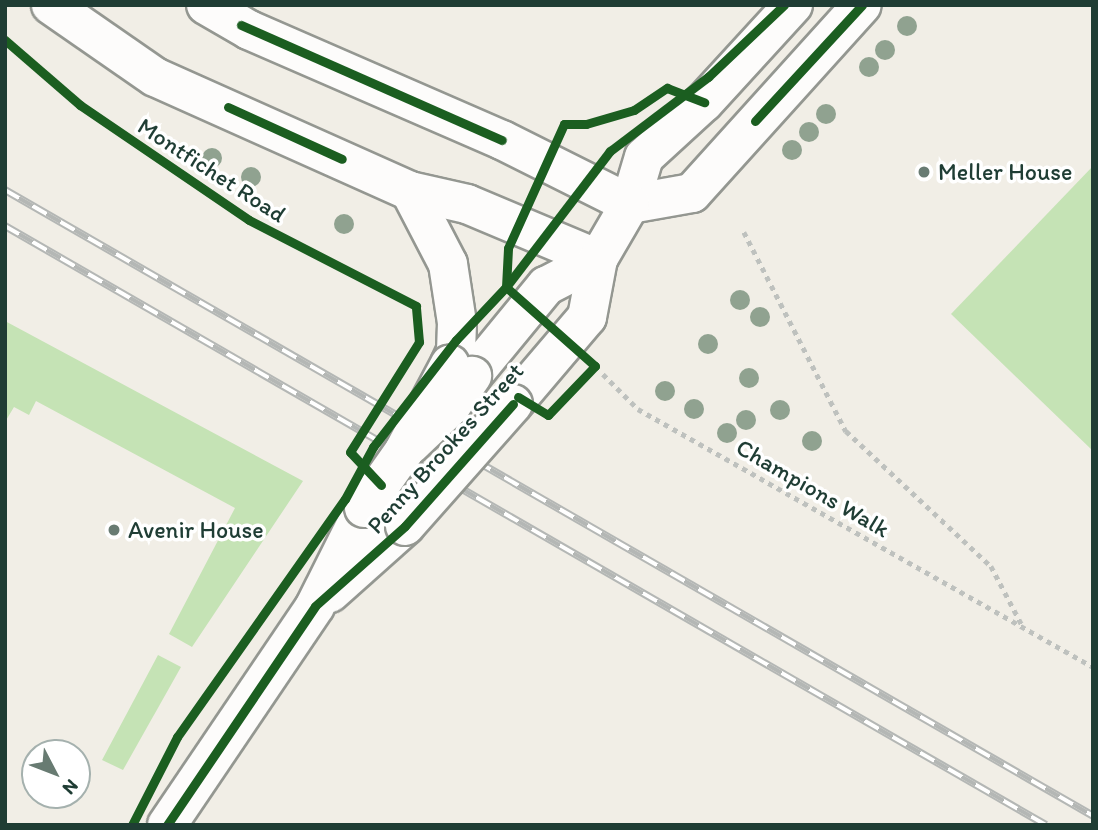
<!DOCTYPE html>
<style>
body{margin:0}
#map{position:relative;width:1098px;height:830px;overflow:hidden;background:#f1eee6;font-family:Itim,sans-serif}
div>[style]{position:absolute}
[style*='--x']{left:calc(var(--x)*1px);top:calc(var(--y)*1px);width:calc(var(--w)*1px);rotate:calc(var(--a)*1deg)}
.green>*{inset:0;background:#c5e3b5}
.path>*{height:4.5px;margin-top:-2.25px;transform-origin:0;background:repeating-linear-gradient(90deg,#bec1be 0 5px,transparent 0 10px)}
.roads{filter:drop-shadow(2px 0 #949791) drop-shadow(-2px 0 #949791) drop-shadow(0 2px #949791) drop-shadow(0 -2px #949791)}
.minor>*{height:38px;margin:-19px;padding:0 19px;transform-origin:19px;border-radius:19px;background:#fdfcfb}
.tertiary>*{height:38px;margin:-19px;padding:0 19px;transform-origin:19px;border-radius:19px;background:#fdfcfb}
.rail>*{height:8px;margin-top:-4px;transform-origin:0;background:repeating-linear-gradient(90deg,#fff 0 16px,#b4b7b5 0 32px);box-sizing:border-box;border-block:2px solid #b4b7b5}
.bridges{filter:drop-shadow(2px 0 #949791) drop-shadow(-2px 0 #949791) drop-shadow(0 2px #949791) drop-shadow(0 -2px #949791)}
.minor-bridge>*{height:38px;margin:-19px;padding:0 19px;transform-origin:19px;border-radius:19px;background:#fdfcfb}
.tertiary-bridge>*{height:38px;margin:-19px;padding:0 19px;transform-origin:19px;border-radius:19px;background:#fdfcfb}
.cycleway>*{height:9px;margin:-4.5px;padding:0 4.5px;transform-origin:4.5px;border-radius:4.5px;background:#1b5e20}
.trees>*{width:20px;height:20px;margin:-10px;border-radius:50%;background:#90a290}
.dots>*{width:19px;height:19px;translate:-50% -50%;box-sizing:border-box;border:4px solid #fff;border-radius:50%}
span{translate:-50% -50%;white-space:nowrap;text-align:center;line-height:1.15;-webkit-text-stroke:7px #fff;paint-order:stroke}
.street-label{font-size:24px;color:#1f3d34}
.poi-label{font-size:24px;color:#1f3d34}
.left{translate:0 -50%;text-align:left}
.frame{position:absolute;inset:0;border:7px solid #1f3d34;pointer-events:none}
.north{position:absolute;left:21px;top:739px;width:70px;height:70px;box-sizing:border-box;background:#fff;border:2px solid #a5b1ae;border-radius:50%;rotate:132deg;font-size:19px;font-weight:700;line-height:28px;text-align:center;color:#1f3d34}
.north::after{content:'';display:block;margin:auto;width:24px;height:32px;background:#687b72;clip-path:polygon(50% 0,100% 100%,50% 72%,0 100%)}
</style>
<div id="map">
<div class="green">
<i style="clip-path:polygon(1093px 166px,1093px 451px,951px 314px)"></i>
<i style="clip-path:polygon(5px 321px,303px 481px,192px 647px,169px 634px,235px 508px,36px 401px,29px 415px,14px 407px,5px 422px)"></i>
<i style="clip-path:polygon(158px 655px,181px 667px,123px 770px,102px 760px)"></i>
</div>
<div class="path">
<i style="--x:744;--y:232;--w:224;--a:62.9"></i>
<i style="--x:846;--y:431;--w:198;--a:43"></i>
<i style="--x:991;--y:566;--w:69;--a:62.3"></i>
<i style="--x:603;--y:374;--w:49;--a:45"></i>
<i style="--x:638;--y:409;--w:523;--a:29.55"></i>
</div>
<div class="roads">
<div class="minor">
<i style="--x:793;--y:5;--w:132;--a:132.5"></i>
<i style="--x:704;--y:102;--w:81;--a:137.5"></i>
<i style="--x:644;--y:157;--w:49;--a:106.6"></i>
<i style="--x:630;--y:204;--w:63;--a:-10.1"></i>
<i style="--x:692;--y:193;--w:253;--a:-47.9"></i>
<i style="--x:472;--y:376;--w:117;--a:-50.6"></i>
<i style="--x:546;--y:286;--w:59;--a:-27.4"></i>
</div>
<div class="tertiary">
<i style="--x:51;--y:5;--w:126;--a:34.7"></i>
<i style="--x:155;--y:77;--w:279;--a:24.1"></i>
<i style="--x:410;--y:191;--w:58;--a:12.8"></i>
<i style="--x:467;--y:204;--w:142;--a:22.8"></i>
<i style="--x:206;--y:5;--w:50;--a:30.2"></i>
<i style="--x:249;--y:30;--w:276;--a:23.5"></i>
<i style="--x:502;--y:140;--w:143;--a:26.6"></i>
<i style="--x:630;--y:204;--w:64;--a:120.2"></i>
<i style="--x:598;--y:259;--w:59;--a:100.7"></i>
<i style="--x:587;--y:317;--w:114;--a:130.4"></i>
<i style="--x:410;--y:191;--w:82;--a:62.5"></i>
<i style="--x:448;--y:264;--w:60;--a:81.3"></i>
<i style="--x:457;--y:323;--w:28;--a:92"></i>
<i style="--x:456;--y:351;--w:14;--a:115"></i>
<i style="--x:330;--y:593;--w:101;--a:-41.8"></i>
<i style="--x:167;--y:825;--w:264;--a:-55.9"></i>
<i style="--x:315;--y:606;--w:110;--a:-63.4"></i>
</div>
</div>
<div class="rail">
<i style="--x:5;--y:190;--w:1255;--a:29.91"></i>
<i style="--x:5;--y:226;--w:1201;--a:29.92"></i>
</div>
<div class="bridges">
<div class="minor-bridge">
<i style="--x:410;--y:445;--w:57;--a:-43.6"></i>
<i style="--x:451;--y:406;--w:37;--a:-55"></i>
</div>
<div class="tertiary-bridge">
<i style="--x:364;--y:508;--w:70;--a:-54.9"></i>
<i style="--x:404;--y:451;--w:98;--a:-62.1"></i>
<i style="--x:405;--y:526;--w:163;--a:-48.5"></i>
</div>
</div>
<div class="cycleway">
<i style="--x:241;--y:25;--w:285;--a:23.8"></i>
<i style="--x:5;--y:40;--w:99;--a:40.9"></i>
<i style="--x:80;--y:105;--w:204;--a:34.2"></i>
<i style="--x:249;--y:220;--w:188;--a:27.2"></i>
<i style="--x:228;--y:107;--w:125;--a:24.5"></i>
<i style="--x:755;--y:121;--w:158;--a:-47.3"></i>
<i style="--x:506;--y:287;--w:39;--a:-87"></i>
<i style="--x:508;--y:248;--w:136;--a:-65.7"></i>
<i style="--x:564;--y:124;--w:22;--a:0"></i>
<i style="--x:586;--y:124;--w:50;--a:-16.3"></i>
<i style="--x:634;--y:110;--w:40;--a:-34"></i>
<i style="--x:667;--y:88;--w:40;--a:21"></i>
<i style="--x:506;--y:287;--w:119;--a:41.6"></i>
<i style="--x:595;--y:366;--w:68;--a:133.8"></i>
<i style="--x:548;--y:415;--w:35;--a:-149"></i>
<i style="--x:381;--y:485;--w:45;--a:-133.2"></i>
<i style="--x:350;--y:452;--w:130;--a:-57.9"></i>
<i style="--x:419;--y:342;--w:36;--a:-95"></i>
<i style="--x:132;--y:825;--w:99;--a:-62.9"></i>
<i style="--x:177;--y:737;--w:291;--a:-54.8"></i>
<i style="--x:345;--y:499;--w:59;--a:-61.7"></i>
<i style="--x:373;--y:447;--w:135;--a:-52.2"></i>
<i style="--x:456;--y:340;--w:73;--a:-46.7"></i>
<i style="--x:506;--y:287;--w:171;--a:-52.6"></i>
<i style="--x:610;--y:151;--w:123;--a:-37.1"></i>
<i style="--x:708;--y:77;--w:105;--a:-43.5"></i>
<i style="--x:167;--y:825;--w:264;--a:-55.9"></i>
<i style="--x:315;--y:606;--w:120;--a:-41.6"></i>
<i style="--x:405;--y:526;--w:163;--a:-48.5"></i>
</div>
<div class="trees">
<i style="left:907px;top:26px"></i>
<i style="left:885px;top:50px"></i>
<i style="left:869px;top:67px"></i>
<i style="left:826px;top:114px"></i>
<i style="left:809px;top:132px"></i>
<i style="left:792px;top:150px"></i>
<i style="left:212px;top:158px"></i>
<i style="left:251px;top:177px"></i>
<i style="left:344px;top:224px"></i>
<i style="left:740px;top:300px"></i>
<i style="left:760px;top:317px"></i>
<i style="left:708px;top:344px"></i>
<i style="left:749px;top:378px"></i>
<i style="left:665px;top:391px"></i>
<i style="left:694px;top:409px"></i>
<i style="left:780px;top:410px"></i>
<i style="left:746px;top:420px"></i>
<i style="left:727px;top:433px"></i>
<i style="left:812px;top:441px"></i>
</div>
<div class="dots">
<i style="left:924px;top:172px;background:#687b72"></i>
<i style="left:114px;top:530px;background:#687b72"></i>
</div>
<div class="street-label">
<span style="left:212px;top:170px;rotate:33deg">Montfichet Road</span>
<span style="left:445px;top:448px;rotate:-48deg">Penny Brookes Street</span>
<span style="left:813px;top:488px;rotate:30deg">Champions Walk</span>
</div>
<div class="poi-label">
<span class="left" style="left:938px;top:172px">Meller House</span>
<span class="left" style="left:128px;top:530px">Avenir House</span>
</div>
<div class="frame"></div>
<div class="north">N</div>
</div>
